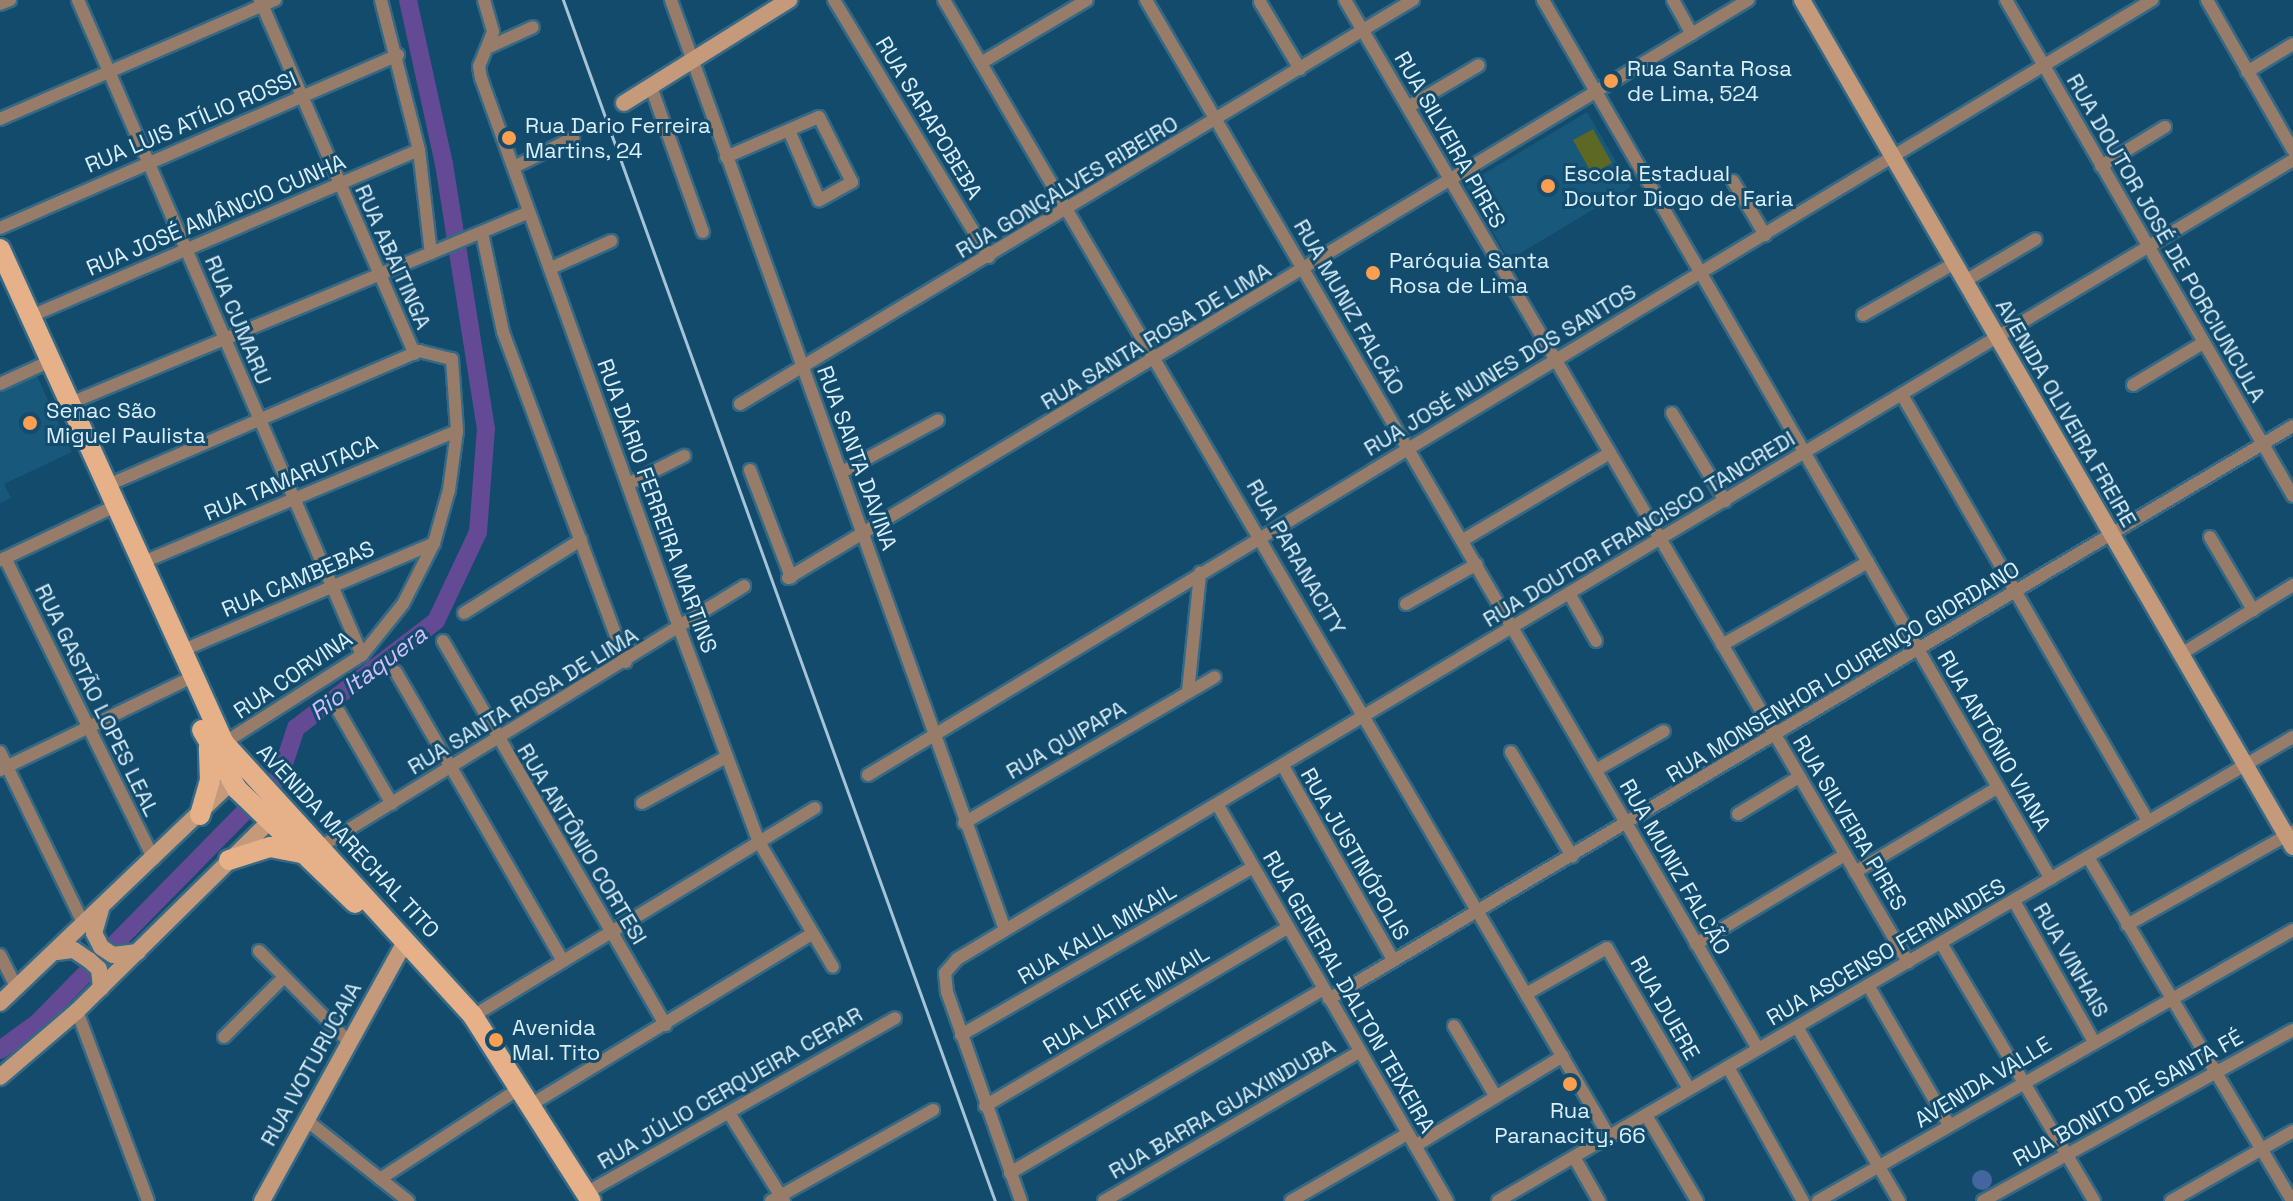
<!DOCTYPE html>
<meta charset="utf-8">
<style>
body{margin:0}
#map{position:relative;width:2293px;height:1201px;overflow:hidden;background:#124b6b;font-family:"Space Grotesk",sans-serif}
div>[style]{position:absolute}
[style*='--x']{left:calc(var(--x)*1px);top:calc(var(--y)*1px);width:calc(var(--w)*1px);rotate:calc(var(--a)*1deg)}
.built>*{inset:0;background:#17587b}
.green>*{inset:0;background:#5c6823}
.river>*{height:18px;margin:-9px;padding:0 9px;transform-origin:9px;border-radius:9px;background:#644994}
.building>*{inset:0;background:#42669d}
.round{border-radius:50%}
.roads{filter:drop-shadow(2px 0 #366985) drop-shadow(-2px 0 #366985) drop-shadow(0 2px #366985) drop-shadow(0 -2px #366985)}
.street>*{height:12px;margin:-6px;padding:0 6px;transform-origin:6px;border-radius:6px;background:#977d69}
.secondary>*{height:16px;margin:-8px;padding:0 8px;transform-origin:8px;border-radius:8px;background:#c49a7b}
.primary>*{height:20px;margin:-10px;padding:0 10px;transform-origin:10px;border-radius:10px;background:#e6b088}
.rail>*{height:3px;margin:-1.5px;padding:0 1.5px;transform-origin:1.5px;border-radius:1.5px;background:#a6c4d7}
.dots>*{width:22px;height:22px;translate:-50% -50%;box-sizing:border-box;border:4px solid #124b6b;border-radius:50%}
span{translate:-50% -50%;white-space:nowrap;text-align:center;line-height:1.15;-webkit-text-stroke:6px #124b6b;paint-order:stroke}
.poi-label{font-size:22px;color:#daeffd}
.left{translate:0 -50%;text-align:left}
.street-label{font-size:22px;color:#daeffd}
.water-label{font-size:24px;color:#d1befd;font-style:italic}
</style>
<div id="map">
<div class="built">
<i style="clip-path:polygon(1587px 112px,1631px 187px,1509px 260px,1465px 185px)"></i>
<i style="clip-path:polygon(37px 376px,72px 452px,4px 484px,11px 498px,0 503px,0 393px)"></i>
</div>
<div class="green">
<i style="clip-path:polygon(1593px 129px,1612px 163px,1592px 174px,1573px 140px)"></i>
</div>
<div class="river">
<i style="--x:0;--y:1050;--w:46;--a:-36.1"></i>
<i style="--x:37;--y:1023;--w:346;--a:-45.5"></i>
<i style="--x:280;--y:776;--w:51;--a:-71.6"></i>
<i style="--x:296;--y:728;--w:176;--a:-37.4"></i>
<i style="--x:436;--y:621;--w:98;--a:-64.7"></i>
<i style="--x:478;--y:532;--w:103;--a:-85.6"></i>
<i style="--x:486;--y:429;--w:268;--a:-99"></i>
<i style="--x:444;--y:164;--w:168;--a:-102.4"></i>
</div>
<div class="building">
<i class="round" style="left:1972px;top:1170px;width:20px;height:20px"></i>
</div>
<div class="roads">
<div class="street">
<i style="--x:78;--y:0;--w:714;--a:66.56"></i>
<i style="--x:260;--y:0;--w:386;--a:66.4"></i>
<i style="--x:381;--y:0;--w:155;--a:75.8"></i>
<i style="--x:419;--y:150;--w:104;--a:83.4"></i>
<i style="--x:484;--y:0;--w:33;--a:74"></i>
<i style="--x:493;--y:32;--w:37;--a:112"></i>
<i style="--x:479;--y:66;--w:12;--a:81"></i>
<i style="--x:481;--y:78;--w:587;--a:70.18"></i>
<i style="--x:680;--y:630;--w:226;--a:69.6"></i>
<i style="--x:759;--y:842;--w:145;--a:59.4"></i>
<i style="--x:671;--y:0;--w:988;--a:70.24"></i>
<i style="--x:834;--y:0;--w:300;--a:58.9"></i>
<i style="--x:944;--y:0;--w:1316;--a:59.66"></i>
<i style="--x:1146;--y:0;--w:1214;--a:59.74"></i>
<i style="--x:1345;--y:0;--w:1115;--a:59.66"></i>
<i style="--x:1543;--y:0;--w:1015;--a:59.98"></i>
<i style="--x:1673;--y:0;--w:39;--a:61"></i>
<i style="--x:2006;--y:0;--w:573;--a:59.95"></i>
<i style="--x:2207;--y:0;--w:173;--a:60.2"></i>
<i style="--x:1260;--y:2;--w:78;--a:59.2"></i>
<i style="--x:0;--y:4;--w:11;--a:-22"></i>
<i style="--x:489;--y:47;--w:48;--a:-24.4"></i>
<i style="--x:981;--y:63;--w:123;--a:-30.7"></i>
<i style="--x:2247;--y:72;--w:54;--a:-31.3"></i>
<i style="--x:651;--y:87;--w:154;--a:70.3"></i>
<i style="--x:1408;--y:107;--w:82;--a:-30.6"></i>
<i style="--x:0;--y:119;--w:300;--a:-23.4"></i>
<i style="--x:726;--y:157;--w:101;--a:-23.3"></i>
<i style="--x:819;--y:117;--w:73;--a:63.1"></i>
<i style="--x:852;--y:182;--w:38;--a:151"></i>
<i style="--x:819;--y:200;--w:73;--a:-113.4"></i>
<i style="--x:2101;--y:166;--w:75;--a:-31.4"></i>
<i style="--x:514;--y:167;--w:66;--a:-26.2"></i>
<i style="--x:1733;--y:181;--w:63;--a:59.3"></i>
<i style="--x:0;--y:228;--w:434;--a:-23.5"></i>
<i style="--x:482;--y:233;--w:101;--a:78"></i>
<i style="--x:503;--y:332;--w:352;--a:69.6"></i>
<i style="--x:551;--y:268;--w:66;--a:-24.2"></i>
<i style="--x:1965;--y:281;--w:82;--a:-30.6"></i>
<i style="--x:1863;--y:315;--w:106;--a:-29.5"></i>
<i style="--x:29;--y:317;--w:424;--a:-23.2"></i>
<i style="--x:0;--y:384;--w:53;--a:-24.6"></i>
<i style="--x:2133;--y:385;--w:82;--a:-31"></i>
<i style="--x:1902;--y:395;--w:492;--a:60"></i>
<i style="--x:73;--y:402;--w:494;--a:-22.6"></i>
<i style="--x:740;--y:404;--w:785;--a:-30.98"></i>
<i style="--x:1672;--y:413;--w:103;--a:58.9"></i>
<i style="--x:750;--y:470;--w:115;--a:69"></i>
<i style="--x:842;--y:472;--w:109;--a:-28.4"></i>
<i style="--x:628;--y:484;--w:63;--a:-26.6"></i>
<i style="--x:108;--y:485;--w:339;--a:-23.3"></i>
<i style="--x:419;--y:351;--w:34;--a:14"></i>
<i style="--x:452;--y:359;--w:72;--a:86"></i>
<i style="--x:457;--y:431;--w:60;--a:97.7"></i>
<i style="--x:449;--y:490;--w:55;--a:105.8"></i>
<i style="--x:434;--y:543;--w:68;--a:116.9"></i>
<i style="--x:403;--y:604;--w:65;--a:128.8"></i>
<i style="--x:362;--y:655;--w:164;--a:147.5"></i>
<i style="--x:2210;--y:537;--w:85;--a:59.5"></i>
<i style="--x:1463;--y:540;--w:171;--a:-30.6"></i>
<i style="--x:5;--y:558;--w:336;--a:63.7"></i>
<i style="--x:1;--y:560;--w:117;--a:-25.3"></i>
<i style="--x:141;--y:563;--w:342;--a:-22.7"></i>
<i style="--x:788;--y:578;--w:1121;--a:-31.05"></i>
<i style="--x:1569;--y:593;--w:55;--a:60.6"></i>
<i style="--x:1406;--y:604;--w:81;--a:-29.4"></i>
<i style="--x:464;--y:613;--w:138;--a:-32"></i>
<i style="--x:443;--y:641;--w:444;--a:59.9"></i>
<i style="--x:1722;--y:645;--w:168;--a:-29.6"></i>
<i style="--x:179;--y:652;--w:277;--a:-23.1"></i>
<i style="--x:2181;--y:654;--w:132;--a:-31.6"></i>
<i style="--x:396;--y:672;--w:334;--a:60"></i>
<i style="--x:1188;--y:692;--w:120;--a:-84.2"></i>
<i style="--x:339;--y:712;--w:106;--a:60.1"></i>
<i style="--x:0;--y:752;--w:192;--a:64.1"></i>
<i style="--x:1511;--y:752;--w:121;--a:59.6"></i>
<i style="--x:1283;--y:766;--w:224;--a:60.4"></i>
<i style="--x:0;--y:770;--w:211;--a:-25.8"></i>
<i style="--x:1596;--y:770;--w:78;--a:-29.8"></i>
<i style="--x:868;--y:775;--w:1500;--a:-31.11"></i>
<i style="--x:642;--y:803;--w:96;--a:-28.7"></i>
<i style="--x:1217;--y:804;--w:459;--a:59.9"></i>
<i style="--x:1738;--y:814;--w:71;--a:-31.2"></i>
<i style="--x:964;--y:823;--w:290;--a:-30.2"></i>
<i style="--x:320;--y:847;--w:498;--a:-31.6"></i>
<i style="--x:2088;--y:857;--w:400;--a:59.3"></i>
<i style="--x:1855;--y:872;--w:165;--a:-30.6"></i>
<i style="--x:2014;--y:901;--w:160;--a:60.4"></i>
<i style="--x:2127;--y:925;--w:190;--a:-29.3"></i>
<i style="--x:1941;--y:943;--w:300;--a:59.3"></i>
<i style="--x:1696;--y:944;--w:174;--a:-30.9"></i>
<i style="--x:259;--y:951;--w:125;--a:45.3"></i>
<i style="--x:0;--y:955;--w:38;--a:63"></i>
<i style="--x:1868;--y:985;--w:162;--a:59.9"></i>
<i style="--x:1526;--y:994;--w:93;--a:-29.6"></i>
<i style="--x:1607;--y:948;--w:163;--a:59.8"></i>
<i style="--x:1329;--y:999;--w:1121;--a:-30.73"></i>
<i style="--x:77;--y:1011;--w:203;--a:69.5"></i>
<i style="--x:473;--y:1016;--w:400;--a:-31.3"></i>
<i style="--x:1454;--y:1026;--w:82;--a:59.4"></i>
<i style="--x:1797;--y:1027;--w:202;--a:59.6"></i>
<i style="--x:961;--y:1035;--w:336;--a:-29.9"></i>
<i style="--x:224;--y:1037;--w:85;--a:-45"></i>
<i style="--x:1728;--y:1067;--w:154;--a:60.8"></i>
<i style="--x:532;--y:1104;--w:328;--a:-31.3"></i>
<i style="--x:985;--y:1106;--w:351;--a:-30.5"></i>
<i style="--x:729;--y:1113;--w:104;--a:58"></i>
<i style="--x:1646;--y:1115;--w:100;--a:59.3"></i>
<i style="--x:305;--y:1119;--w:132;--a:38.5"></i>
<i style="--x:1415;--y:1146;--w:173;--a:-31.3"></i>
<i style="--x:1574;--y:1157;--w:51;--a:60.4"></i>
<i style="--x:1010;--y:1173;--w:363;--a:-30.4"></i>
<i style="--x:380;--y:1179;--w:156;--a:-33"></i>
<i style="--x:586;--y:1193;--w:355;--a:-29.5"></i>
<i style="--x:771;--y:1201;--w:186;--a:-29.3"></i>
<i style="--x:1021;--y:1201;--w:222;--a:-109.5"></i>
<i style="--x:947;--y:992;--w:19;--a:-96"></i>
<i style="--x:945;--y:973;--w:18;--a:-49"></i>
<i style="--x:957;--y:959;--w:1557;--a:-30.88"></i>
<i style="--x:1104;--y:1201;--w:295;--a:-30.3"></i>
<i style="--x:1291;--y:1201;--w:134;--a:-30"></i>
<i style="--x:1498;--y:1201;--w:921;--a:-30.27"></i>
<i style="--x:1818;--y:1201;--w:547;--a:-29.71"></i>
<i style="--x:1983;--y:1201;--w:354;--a:-28.9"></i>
<i style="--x:2171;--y:1201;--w:141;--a:-29.8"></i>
</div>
<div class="secondary">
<i style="--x:1802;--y:0;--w:979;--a:59.9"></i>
<i style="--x:624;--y:103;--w:195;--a:-32"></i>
<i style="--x:101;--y:909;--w:25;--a:106"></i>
<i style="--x:94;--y:933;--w:16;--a:63"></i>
<i style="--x:101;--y:947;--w:14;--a:34"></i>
<i style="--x:113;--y:955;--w:25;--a:-7"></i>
<i style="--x:57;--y:952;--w:17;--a:-7"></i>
<i style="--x:74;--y:950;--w:18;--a:34"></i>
<i style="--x:89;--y:960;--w:13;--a:42"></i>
<i style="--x:99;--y:969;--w:19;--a:84"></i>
<i style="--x:0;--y:1003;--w:320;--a:-43.7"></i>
<i style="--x:0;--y:1077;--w:101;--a:-40.6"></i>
<i style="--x:77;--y:1011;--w:281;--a:-44.6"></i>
<i style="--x:262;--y:1201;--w:288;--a:-61.1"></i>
</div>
<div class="primary">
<i style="--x:0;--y:249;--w:542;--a:65.61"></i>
<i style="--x:224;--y:743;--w:369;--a:47.6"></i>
<i style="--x:473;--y:1016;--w:219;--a:57.5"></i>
<i style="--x:202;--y:730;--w:69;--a:59.3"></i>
<i style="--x:237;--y:789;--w:164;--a:44"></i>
<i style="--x:200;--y:815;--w:35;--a:-74"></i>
<i style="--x:210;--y:781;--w:33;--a:-92"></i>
<i style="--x:229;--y:860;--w:43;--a:-17.6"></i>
<i style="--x:270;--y:847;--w:33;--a:11"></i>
</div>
</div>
<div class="rail">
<i style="--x:563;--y:0;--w:1276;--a:70.22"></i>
</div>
<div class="dots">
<i style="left:1611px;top:81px;background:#fb9e50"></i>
<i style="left:509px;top:138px;background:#fb9e50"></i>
<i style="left:1548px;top:186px;background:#fb9e50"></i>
<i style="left:1373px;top:273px;background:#fb9e50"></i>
<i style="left:30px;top:423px;background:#fb9e50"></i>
<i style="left:496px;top:1040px;background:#fb9e50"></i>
<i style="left:1570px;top:1084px;background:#fb9e50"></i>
</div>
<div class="poi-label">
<span class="left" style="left:1627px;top:81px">Rua Santa Rosa<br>de Lima, 524</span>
<span class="left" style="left:525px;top:138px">Rua Dario Ferreira<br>Martins, 24</span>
<span class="left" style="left:1564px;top:186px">Escola Estadual<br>Doutor Diogo de Faria</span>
<span class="left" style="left:1389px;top:273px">Paróquia Santa<br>Rosa de Lima</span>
<span class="left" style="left:46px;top:423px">Senac São<br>Miguel Paulista</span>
<span class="left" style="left:512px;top:1040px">Avenida<br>Mal. Tito</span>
<span style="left:1570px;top:1123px">Rua<br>Paranacity, 66</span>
</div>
<div class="street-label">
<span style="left:929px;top:118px;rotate:59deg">RUA SARAPOBEBA</span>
<span style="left:191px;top:122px;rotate:-23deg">RUA LUIS ATÍLIO ROSSI</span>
<span style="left:1450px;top:140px;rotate:60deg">RUA SILVEIRA PIRES</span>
<span style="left:1067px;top:187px;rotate:-31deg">RUA GONÇALVES RIBEIRO</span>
<span style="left:216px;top:215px;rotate:-23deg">RUA JOSÉ AMÂNCIO CUNHA</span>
<span style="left:2166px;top:238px;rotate:60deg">RUA DOUTOR JOSÉ DE PORCIUNCULA</span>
<span style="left:393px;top:257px;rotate:66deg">RUA ABAITINGA</span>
<span style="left:1349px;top:307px;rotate:60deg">RUA MUNIZ FALCÃO</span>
<span style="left:238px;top:320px;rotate:67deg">RUA CUMARU</span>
<span style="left:1156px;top:336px;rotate:-31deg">RUA SANTA ROSA DE LIMA</span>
<span style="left:1500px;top:370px;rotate:-31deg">RUA JOSÉ NUNES DOS SANTOS</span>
<span style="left:2066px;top:413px;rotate:60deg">AVENIDA OLIVEIRA FREIRE</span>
<span style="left:857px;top:458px;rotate:70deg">RUA SANTA DAVINA</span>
<span style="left:291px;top:478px;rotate:-23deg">RUA TAMARUTACA</span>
<span style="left:657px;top:506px;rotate:70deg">RUA DÁRIO FERREIRA MARTINS</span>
<span style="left:1639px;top:529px;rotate:-31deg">RUA DOUTOR FRANCISCO TANCREDI</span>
<span style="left:1296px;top:557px;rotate:60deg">RUA PARANACITY</span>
<span style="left:298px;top:579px;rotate:-23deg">RUA CAMBEBAS</span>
<span style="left:1843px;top:672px;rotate:-31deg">RUA MONSENHOR LOURENÇO GIORDANO</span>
<span style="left:293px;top:675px;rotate:-34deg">RUA CORVINA</span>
<span style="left:97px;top:700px;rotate:64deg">RUA GASTÃO LOPES LEAL</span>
<span style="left:523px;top:701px;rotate:-31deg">RUA SANTA ROSA DE LIMA</span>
<span style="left:1066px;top:740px;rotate:-30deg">RUA QUIPAPA</span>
<span style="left:1994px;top:741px;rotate:60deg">RUA ANTÔNIO VIANA</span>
<span style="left:1850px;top:823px;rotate:59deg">RUA SILVEIRA PIRES</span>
<span style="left:348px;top:841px;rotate:47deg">AVENIDA MARECHAL TITO</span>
<span style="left:582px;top:844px;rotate:59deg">RUA ANTÔNIO CORTESI</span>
<span style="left:1355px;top:854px;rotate:60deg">RUA JUSTINÓPOLIS</span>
<span style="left:1675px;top:867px;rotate:60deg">RUA MUNIZ FALCÃO</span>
<span style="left:1097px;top:934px;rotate:-30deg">RUA KALIL MIKAIL</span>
<span style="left:1886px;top:952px;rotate:-30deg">RUA ASCENSO FERNANDES</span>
<span style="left:2071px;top:960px;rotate:60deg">RUA VINHAIS</span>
<span style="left:1349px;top:992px;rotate:60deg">RUA GENERAL DALTON TEIXEIRA</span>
<span style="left:1126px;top:1000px;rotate:-31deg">RUA LATIFE MIKAIL</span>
<span style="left:1665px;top:1008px;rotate:60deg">RUA DUERE</span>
<span style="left:311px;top:1064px;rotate:-61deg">RUA IVOTURUCAIA</span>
<span style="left:1983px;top:1082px;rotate:-31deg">AVENIDA VALLE</span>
<span style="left:730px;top:1088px;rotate:-30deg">RUA JÚLIO CERQUEIRA CERAR</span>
<span style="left:2128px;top:1098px;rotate:-29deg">RUA BONITO DE SANTA FÉ</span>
<span style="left:1222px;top:1109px;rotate:-30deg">RUA BARRA GUAXINDUBA</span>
</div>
<div class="water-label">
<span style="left:368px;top:673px;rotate:-37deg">Rio Itaquera</span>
</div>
</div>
